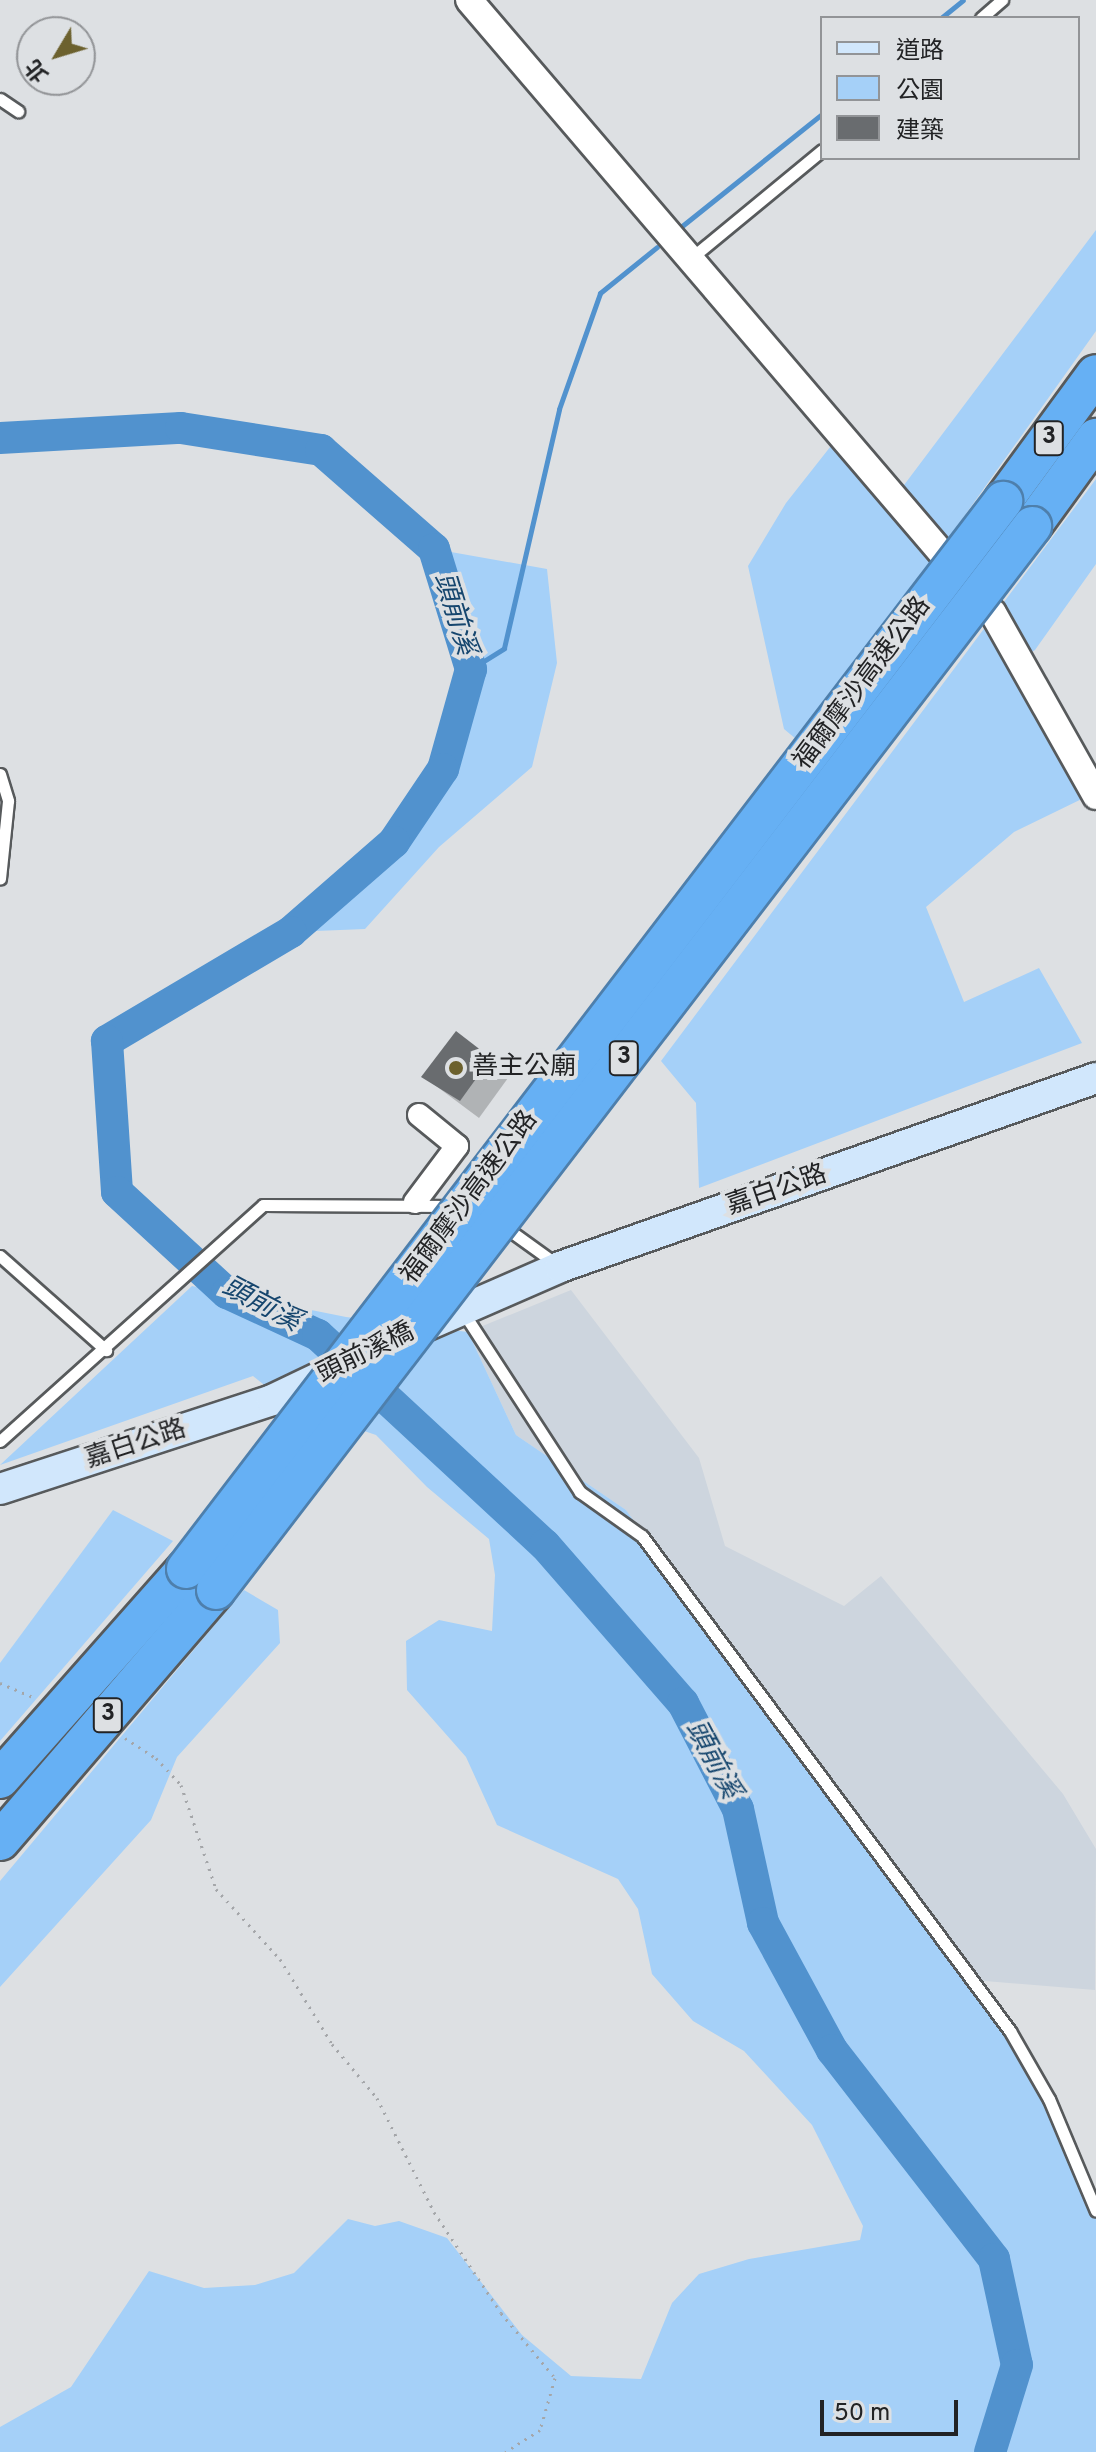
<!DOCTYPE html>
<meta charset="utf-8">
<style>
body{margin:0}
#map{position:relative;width:1096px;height:2452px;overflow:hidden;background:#dde0e3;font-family:Overpass,"Noto Sans TC",sans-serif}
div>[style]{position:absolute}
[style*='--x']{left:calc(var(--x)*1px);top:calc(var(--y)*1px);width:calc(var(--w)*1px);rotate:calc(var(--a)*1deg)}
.built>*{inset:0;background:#cdd5de}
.green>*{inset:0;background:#a5d0f8}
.shadow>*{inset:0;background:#0003}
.stream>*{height:5px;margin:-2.5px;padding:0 2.5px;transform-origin:2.5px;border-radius:2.5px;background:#5192ce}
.river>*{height:32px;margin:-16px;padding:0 16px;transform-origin:16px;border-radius:16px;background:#5192ce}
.building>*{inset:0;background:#696c6f}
.path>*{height:3px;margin-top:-1.5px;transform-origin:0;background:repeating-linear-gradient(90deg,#a4a6a9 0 2px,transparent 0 8px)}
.roads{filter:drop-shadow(2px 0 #575a5c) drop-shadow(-2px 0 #575a5c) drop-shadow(0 2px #575a5c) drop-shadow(0 -2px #575a5c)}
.service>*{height:11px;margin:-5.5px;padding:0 5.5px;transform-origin:5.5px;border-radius:5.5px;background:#fff}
.minor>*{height:22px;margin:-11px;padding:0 11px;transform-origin:11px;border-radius:11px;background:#fff}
.tertiary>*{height:26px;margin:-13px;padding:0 13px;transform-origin:13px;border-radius:13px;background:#fff}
.secondary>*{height:30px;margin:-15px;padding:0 15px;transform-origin:15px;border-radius:15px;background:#d1e7fc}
.motorway>*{height:38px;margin:-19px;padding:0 19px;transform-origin:19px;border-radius:19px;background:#66b0f4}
.bridges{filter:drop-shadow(2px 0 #4e7fac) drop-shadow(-2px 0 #4e7fac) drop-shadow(0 2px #4e7fac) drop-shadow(0 -2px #4e7fac)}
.motorway-bridge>*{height:38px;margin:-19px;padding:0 19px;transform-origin:19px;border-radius:19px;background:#66b0f4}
.dots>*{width:22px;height:22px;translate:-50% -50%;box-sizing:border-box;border:4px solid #dde0e3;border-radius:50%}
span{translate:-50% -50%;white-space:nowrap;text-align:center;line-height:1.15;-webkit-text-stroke:8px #dde0e3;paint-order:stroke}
.shield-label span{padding:2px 6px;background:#dde0e3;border:2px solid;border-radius:6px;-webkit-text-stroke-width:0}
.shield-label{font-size:24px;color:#222325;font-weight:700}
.street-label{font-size:26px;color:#222325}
.poi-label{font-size:26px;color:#222325}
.left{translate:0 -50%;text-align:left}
.water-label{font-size:28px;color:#16466e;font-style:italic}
.legend{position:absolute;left:820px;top:16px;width:260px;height:144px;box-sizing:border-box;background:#dde0e3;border:2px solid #929497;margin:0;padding:10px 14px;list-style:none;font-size:24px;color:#222325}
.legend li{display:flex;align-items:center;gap:16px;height:40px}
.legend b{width:40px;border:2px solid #929497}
.north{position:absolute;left:16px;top:16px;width:80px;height:80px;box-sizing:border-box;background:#dde0e3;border:2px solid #929497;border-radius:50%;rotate:232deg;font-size:22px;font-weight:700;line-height:32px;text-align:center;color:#222325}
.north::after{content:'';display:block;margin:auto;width:28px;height:36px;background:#6c612e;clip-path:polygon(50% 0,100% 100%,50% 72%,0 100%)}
.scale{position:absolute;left:820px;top:2400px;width:138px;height:36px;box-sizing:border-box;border:4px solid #222325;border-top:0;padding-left:10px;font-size:24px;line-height:28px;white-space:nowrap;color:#222325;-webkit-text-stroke:6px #dde0e3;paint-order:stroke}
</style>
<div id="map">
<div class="built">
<i style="clip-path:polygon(571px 1290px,699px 1458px,725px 1546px,844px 1606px,881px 1576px,1063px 1794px,1096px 1849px,1095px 1990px,961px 1979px,626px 1510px,516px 1435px,468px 1332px)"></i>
</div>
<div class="green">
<i style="clip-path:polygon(1096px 230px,1096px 331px,802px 744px,784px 729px,748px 566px,786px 503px,838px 437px,892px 501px)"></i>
<i style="clip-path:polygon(1096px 479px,1096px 564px,1035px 650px,1016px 662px,1092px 794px,1014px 832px,926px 907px,964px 1002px,1039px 968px,1082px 1043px,699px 1188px,696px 1103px,661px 1061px)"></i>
<i style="clip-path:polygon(434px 549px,547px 569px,557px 663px,532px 767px,439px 847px,365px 929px,291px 932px,394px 842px,443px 769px,471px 669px)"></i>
<i style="clip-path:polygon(192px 1286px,346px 1317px,468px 1332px,516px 1435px,626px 1510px,1043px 2087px,1096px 2211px,1096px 2452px,0 2452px,0 2427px,71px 2387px,149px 2271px,204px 2288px,255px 2285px,294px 2273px,348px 2219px,375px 2226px,399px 2221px,447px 2238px,522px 2335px,571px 2376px,641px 2379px,672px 2303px,699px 2274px,749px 2259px,860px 2240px,863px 2226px,812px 2125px,744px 2051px,693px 2021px,652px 1974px,638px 1909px,618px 1879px,497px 1825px,466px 1757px,407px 1690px,406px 1641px,439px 1620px,492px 1631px,495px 1575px,489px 1539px,427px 1487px,376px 1435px,290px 1406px,253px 1376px,0 1465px)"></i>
<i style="clip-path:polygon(113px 1510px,173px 1541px,0 1741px,0 1663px)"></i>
<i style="clip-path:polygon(244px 1590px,278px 1610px,280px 1643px,177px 1757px,151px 1820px,0 1987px,0 1881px)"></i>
</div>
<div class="shadow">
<i style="clip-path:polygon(456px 1034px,508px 1078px,479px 1118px,424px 1077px)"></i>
</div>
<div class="stream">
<i style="--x:941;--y:18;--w:28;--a:-39"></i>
<i style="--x:682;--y:226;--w:179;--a:-38.7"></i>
<i style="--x:471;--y:669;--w:39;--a:-32"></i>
<i style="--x:504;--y:648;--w:245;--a:-77"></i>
<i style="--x:559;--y:409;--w:123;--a:-70.5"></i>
<i style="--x:600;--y:293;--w:73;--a:-38.9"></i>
</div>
<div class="river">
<i style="--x:0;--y:438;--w:181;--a:-3.2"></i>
<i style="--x:181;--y:428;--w:142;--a:8.9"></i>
<i style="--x:321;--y:450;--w:150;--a:41.2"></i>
<i style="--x:434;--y:549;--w:126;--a:72.9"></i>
<i style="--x:471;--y:669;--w:104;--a:105.6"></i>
<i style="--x:443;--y:769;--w:88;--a:123.9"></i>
<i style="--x:394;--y:842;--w:137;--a:138.9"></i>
<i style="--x:291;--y:932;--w:214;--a:149.4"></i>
<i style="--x:107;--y:1041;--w:151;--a:86.2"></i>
<i style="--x:117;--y:1192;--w:149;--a:42.6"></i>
<i style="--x:227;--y:1293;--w:100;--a:24.8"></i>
<i style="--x:318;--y:1335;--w:309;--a:42.8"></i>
<i style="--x:545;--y:1545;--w:210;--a:48.9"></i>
<i style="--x:683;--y:1703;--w:119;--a:62.6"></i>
<i style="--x:738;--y:1809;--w:117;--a:77.6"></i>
<i style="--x:763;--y:1923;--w:145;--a:61.5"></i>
<i style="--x:832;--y:2050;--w:264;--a:52.2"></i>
<i style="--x:994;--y:2259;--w:108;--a:77.8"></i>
<i style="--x:1017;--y:2365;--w:91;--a:107.2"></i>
</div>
<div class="building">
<i style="clip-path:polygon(456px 1031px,491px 1058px,460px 1101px,421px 1077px)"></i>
</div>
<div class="path">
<i style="--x:0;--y:1683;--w:36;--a:23"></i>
<i style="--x:125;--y:1738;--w:37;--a:33"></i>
<i style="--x:156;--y:1758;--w:37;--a:47"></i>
<i style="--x:181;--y:1785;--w:110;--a:71.4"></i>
<i style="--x:216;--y:1889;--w:95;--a:47.6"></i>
<i style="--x:280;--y:1959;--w:100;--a:58.5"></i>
<i style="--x:332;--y:2044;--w:70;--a:50.2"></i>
<i style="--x:377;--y:2098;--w:127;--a:63.4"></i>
<i style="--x:434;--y:2212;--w:121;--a:56.4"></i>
<i style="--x:501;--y:2313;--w:85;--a:50.3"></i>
<i style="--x:555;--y:2378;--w:54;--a:106.1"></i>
<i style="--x:540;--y:2430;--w:41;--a:147.8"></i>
</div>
<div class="roads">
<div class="service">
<i style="--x:981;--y:18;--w:28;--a:-41"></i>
<i style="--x:0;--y:99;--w:22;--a:34"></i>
<i style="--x:690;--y:259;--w:171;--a:-39.5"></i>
<i style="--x:0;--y:774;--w:28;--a:73"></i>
<i style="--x:8;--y:801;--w:78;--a:95.9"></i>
<i style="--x:502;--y:1225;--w:70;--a:35.7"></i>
<i style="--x:0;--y:1256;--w:142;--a:41.6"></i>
<i style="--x:463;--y:1312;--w:215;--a:57"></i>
<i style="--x:580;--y:1492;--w:76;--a:35.4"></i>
<i style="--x:642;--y:1536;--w:617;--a:53.37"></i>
<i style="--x:1010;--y:2031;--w:78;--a:60.2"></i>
<i style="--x:1049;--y:2099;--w:121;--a:67.2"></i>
<i style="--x:0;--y:1441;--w:353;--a:-41.9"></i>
<i style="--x:263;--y:1205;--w:190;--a:0.3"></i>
</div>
<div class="minor">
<i style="--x:415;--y:1202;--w:70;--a:-53.1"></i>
<i style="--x:457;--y:1146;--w:49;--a:-140.8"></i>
</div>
<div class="tertiary">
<i style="--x:469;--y:0;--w:806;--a:49.48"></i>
<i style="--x:993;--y:613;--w:210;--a:60.6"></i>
</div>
<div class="secondary">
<i style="--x:416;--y:1330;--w:157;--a:-23.6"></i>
<i style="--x:560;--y:1267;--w:568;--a:-19.42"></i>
<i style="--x:0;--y:1489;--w:286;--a:-18.1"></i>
<i style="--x:272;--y:1400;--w:72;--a:-25.5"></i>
</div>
<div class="motorway">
<i style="--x:1003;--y:501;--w:157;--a:-53.8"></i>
<i style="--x:1032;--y:526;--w:109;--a:-54"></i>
<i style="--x:0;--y:1779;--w:281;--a:-48.5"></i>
<i style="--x:0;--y:1841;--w:331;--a:-49.3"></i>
</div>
</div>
<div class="bridges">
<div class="motorway-bridge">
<i style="--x:186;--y:1569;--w:1345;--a:-52.58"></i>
<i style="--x:216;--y:1590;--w:1341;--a:-52.51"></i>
</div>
</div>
<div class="dots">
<i style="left:456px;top:1068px;background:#6c612e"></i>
</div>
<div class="shield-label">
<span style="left:1049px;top:438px">3</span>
<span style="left:624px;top:1058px">3</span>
<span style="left:108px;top:1715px">3</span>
</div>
<div class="street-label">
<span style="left:863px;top:684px;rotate:-53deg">福爾摩沙高速公路</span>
<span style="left:777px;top:1191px;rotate:-19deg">嘉白公路</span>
<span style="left:470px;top:1198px;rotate:-53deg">福爾摩沙高速公路</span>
<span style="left:366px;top:1354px;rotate:-26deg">頭前溪橋</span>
<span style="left:136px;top:1445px;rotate:-18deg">嘉白公路</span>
</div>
<div class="poi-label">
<span class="left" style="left:472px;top:1068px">善主公廟</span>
</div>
<div class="water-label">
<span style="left:454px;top:614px;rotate:73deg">頭前溪</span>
<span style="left:261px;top:1305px;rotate:28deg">頭前溪</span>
<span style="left:712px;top:1760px;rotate:62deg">頭前溪</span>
</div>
<ul class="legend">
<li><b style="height:10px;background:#d1e7fc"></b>道路</li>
<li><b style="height:22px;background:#a5d0f8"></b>公園</li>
<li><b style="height:22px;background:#696c6f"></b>建築</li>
</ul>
<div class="north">北</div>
<div class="scale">50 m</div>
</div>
